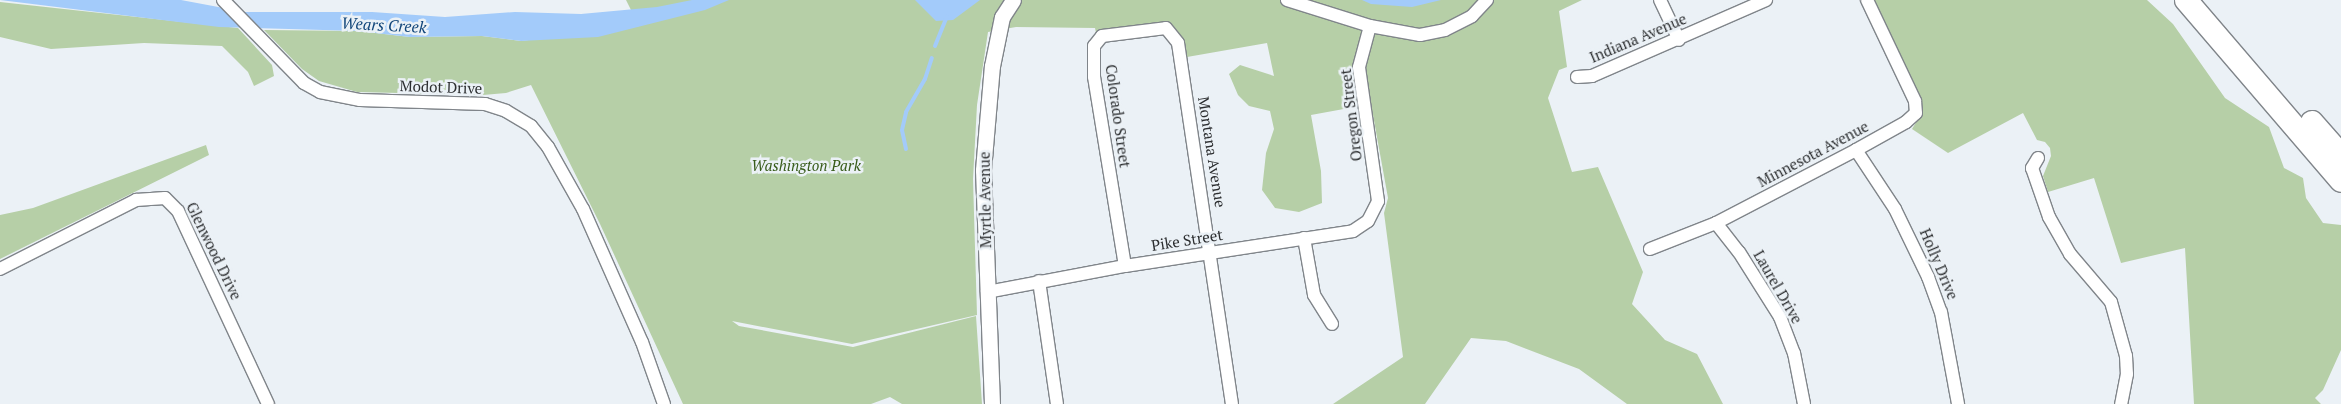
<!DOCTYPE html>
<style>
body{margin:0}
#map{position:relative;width:2341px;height:404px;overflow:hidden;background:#ebf1f6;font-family:"PT Serif",serif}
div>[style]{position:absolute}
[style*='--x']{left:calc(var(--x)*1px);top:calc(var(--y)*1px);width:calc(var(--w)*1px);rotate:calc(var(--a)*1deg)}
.green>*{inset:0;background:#b6cfa7}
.water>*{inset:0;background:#a3cbfa}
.stream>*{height:4px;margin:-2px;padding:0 2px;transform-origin:2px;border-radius:2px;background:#a3cbfa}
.roads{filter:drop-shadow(1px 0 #80858a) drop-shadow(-1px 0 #80858a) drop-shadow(0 1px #80858a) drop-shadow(0 -1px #80858a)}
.minor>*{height:12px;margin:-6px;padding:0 6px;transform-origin:6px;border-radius:6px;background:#fff}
.tertiary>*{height:15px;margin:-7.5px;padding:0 7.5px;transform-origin:7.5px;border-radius:7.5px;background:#fff}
.motorway>*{height:22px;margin:-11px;padding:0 11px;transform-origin:11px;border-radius:11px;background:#fff}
span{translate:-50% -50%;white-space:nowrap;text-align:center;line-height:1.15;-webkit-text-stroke:5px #ebf1f6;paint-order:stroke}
.street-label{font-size:15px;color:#2c2e30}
.park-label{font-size:15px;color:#385c1a;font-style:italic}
.water-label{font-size:16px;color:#12467a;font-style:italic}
</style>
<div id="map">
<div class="green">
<i style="clip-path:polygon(626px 0,1582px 0,1559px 11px,1567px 67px,1559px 70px,1548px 98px,1572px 172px,1598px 167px,1643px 272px,1632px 304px,1665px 340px,1697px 354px,1723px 404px,1627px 404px,1579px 369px,1506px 341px,1471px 338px,1425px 404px,1333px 404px,1403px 357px,1384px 213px,1388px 198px,1371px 104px,1311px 115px,1321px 171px,1322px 203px,1299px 212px,1275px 208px,1262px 190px,1266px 153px,1274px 129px,1270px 111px,1249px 106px,1238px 95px,1229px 74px,1240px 65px,1274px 76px,1267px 43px,1187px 57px,1182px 41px,1175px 31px,1118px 29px,1096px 33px,1095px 28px,1016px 27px,988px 32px,977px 105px,973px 179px,977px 315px,852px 344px,732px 321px,739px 326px,853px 347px,976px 316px,982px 404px,902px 404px,890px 397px,871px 404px,683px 404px,600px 224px,531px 85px,506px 93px,483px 95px,357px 92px,319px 81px,302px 69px,264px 30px,358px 31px,410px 37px,482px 36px,521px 41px,639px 26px)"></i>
<i style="clip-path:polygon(1873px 0,2147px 0,2173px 24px,2225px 98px,2269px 127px,2284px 168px,2303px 178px,2306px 198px,2323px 223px,2341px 225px,2341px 350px,2323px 390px,2315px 398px,2321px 404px,2194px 404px,2185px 248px,2121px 263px,2094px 178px,2048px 192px,2043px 176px,2051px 156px,2050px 148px,2045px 142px,2037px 140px,2023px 113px,1948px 153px,1912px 129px,1920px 116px)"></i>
<i style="clip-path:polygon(0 2px,238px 28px,272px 65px,274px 76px,254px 86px,248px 72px,222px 46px,144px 43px,51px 49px,0 37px)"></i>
<i style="clip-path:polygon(206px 145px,209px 155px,0 259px,0 215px,33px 208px)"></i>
</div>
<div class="water">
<i style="clip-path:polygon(0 0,181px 0,245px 12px,372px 12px,445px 17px,515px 12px,581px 14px,657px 7px,692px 0,729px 0,705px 10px,598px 37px,521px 41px,482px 36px,410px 37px,358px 31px,219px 27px)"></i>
<i style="clip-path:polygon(915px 0,980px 0,953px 20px,936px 21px)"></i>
<i style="clip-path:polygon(1362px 0,1441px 0,1412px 7px,1371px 4px)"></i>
</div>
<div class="stream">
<i style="--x:935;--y:46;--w:32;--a:-68"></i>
<i style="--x:906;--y:149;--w:19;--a:-102"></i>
<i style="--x:902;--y:130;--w:18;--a:-77"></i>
<i style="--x:906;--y:112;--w:38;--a:-60"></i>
<i style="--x:925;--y:79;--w:22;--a:-72"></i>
</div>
<div class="roads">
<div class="minor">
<i style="--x:223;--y:0;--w:116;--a:45.7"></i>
<i style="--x:304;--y:83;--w:18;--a:29"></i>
<i style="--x:320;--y:92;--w:41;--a:11.3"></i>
<i style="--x:360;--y:100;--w:125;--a:1.8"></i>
<i style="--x:485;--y:104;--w:22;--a:18"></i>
<i style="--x:506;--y:111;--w:29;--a:31"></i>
<i style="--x:531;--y:126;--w:27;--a:51"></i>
<i style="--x:548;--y:147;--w:71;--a:60.6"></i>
<i style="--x:583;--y:209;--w:145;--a:66.1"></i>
<i style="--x:642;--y:342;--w:66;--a:70.5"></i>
<i style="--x:1287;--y:0;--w:87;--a:17.4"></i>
<i style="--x:1370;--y:26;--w:51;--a:10.2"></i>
<i style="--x:1420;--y:35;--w:25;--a:-11"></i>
<i style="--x:1445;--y:30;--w:30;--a:-27"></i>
<i style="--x:1472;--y:16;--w:22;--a:-47"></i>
<i style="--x:1660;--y:0;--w:44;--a:64.6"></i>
<i style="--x:1577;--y:77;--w:15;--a:-4"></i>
<i style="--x:1592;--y:76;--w:190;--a:-23.6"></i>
<i style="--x:1856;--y:150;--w:71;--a:56.5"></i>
<i style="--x:1895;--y:209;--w:76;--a:64.1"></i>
<i style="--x:1928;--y:277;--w:37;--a:70"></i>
<i style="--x:1941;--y:312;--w:94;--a:79.5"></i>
<i style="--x:2038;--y:158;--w:12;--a:121"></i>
<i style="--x:2032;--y:168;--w:52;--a:70.9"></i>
<i style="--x:2049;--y:217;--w:43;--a:60.4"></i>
<i style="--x:2070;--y:254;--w:63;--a:49.5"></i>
<i style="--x:2111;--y:302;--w:56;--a:74.5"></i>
<i style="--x:2126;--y:356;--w:18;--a:87"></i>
<i style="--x:2127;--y:374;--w:31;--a:101"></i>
<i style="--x:1716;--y:223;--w:37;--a:52"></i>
<i style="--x:1739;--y:252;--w:77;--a:57.8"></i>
<i style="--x:1780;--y:317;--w:39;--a:69"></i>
<i style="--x:1794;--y:353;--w:52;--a:78.9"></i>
<i style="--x:1304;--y:238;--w:58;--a:80"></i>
<i style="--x:1314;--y:295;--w:34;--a:58"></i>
<i style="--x:1650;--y:249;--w:71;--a:-21.5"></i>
<i style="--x:1716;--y:223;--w:158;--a:-27.5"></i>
<i style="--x:1856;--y:150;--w:57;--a:-29.2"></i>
<i style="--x:1906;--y:122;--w:13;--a:-42"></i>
<i style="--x:1916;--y:113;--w:12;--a:-95"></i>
<i style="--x:1915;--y:101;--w:112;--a:-115.4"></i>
<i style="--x:1125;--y:266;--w:192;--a:-99.3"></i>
<i style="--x:1094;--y:77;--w:31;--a:-90"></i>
<i style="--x:1094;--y:46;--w:13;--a:-51"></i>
<i style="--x:1102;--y:36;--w:64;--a:-7.1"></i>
<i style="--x:1166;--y:28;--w:19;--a:51"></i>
<i style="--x:1178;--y:43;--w:365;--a:81.5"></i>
<i style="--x:0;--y:269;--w:153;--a:-26.9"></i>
<i style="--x:136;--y:200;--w:29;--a:-4"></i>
<i style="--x:165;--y:198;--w:18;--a:45"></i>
<i style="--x:178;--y:211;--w:213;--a:65"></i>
<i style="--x:1039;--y:281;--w:124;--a:81.7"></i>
<i style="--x:987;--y:292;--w:140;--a:-10.7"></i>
<i style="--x:1125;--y:266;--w:231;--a:-8.7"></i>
<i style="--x:1353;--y:231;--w:18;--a:-34"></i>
<i style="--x:1368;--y:221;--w:22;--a:-63"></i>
<i style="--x:1378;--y:201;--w:135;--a:-98.1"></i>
<i style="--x:1359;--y:67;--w:42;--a:-75"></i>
</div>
<div class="tertiary">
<i style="--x:992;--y:404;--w:234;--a:-92.2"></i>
<i style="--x:983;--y:170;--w:104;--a:-85.1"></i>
<i style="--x:992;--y:66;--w:50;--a:-78.5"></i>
<i style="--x:1002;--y:17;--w:20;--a:-57"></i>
</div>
<div class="motorway">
<i style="--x:2186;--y:0;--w:238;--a:49.4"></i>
<i style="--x:2312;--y:122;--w:44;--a:48.7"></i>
</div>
</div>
<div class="street-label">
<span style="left:1638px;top:38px;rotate:-23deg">Indiana Avenue</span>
<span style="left:441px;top:87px;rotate:2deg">Modot Drive</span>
<span style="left:1351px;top:115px;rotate:-97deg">Oregon Street</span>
<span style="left:1118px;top:116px;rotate:82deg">Colorado Street</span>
<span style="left:1212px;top:152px;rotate:81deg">Montana Avenue</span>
<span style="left:1813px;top:154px;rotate:-28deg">Minnesota Avenue</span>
<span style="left:985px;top:200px;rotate:-91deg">Myrtle Avenue</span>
<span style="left:1187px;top:240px;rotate:-9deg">Pike Street</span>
<span style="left:214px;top:251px;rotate:64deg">Glenwood Drive</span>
<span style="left:1939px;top:264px;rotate:67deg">Holly Drive</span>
<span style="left:1778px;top:287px;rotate:60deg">Laurel Drive</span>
</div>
<div class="park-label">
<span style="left:806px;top:166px">Washington Park</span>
</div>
<div class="water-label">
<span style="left:384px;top:25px;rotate:3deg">Wears Creek</span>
</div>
</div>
